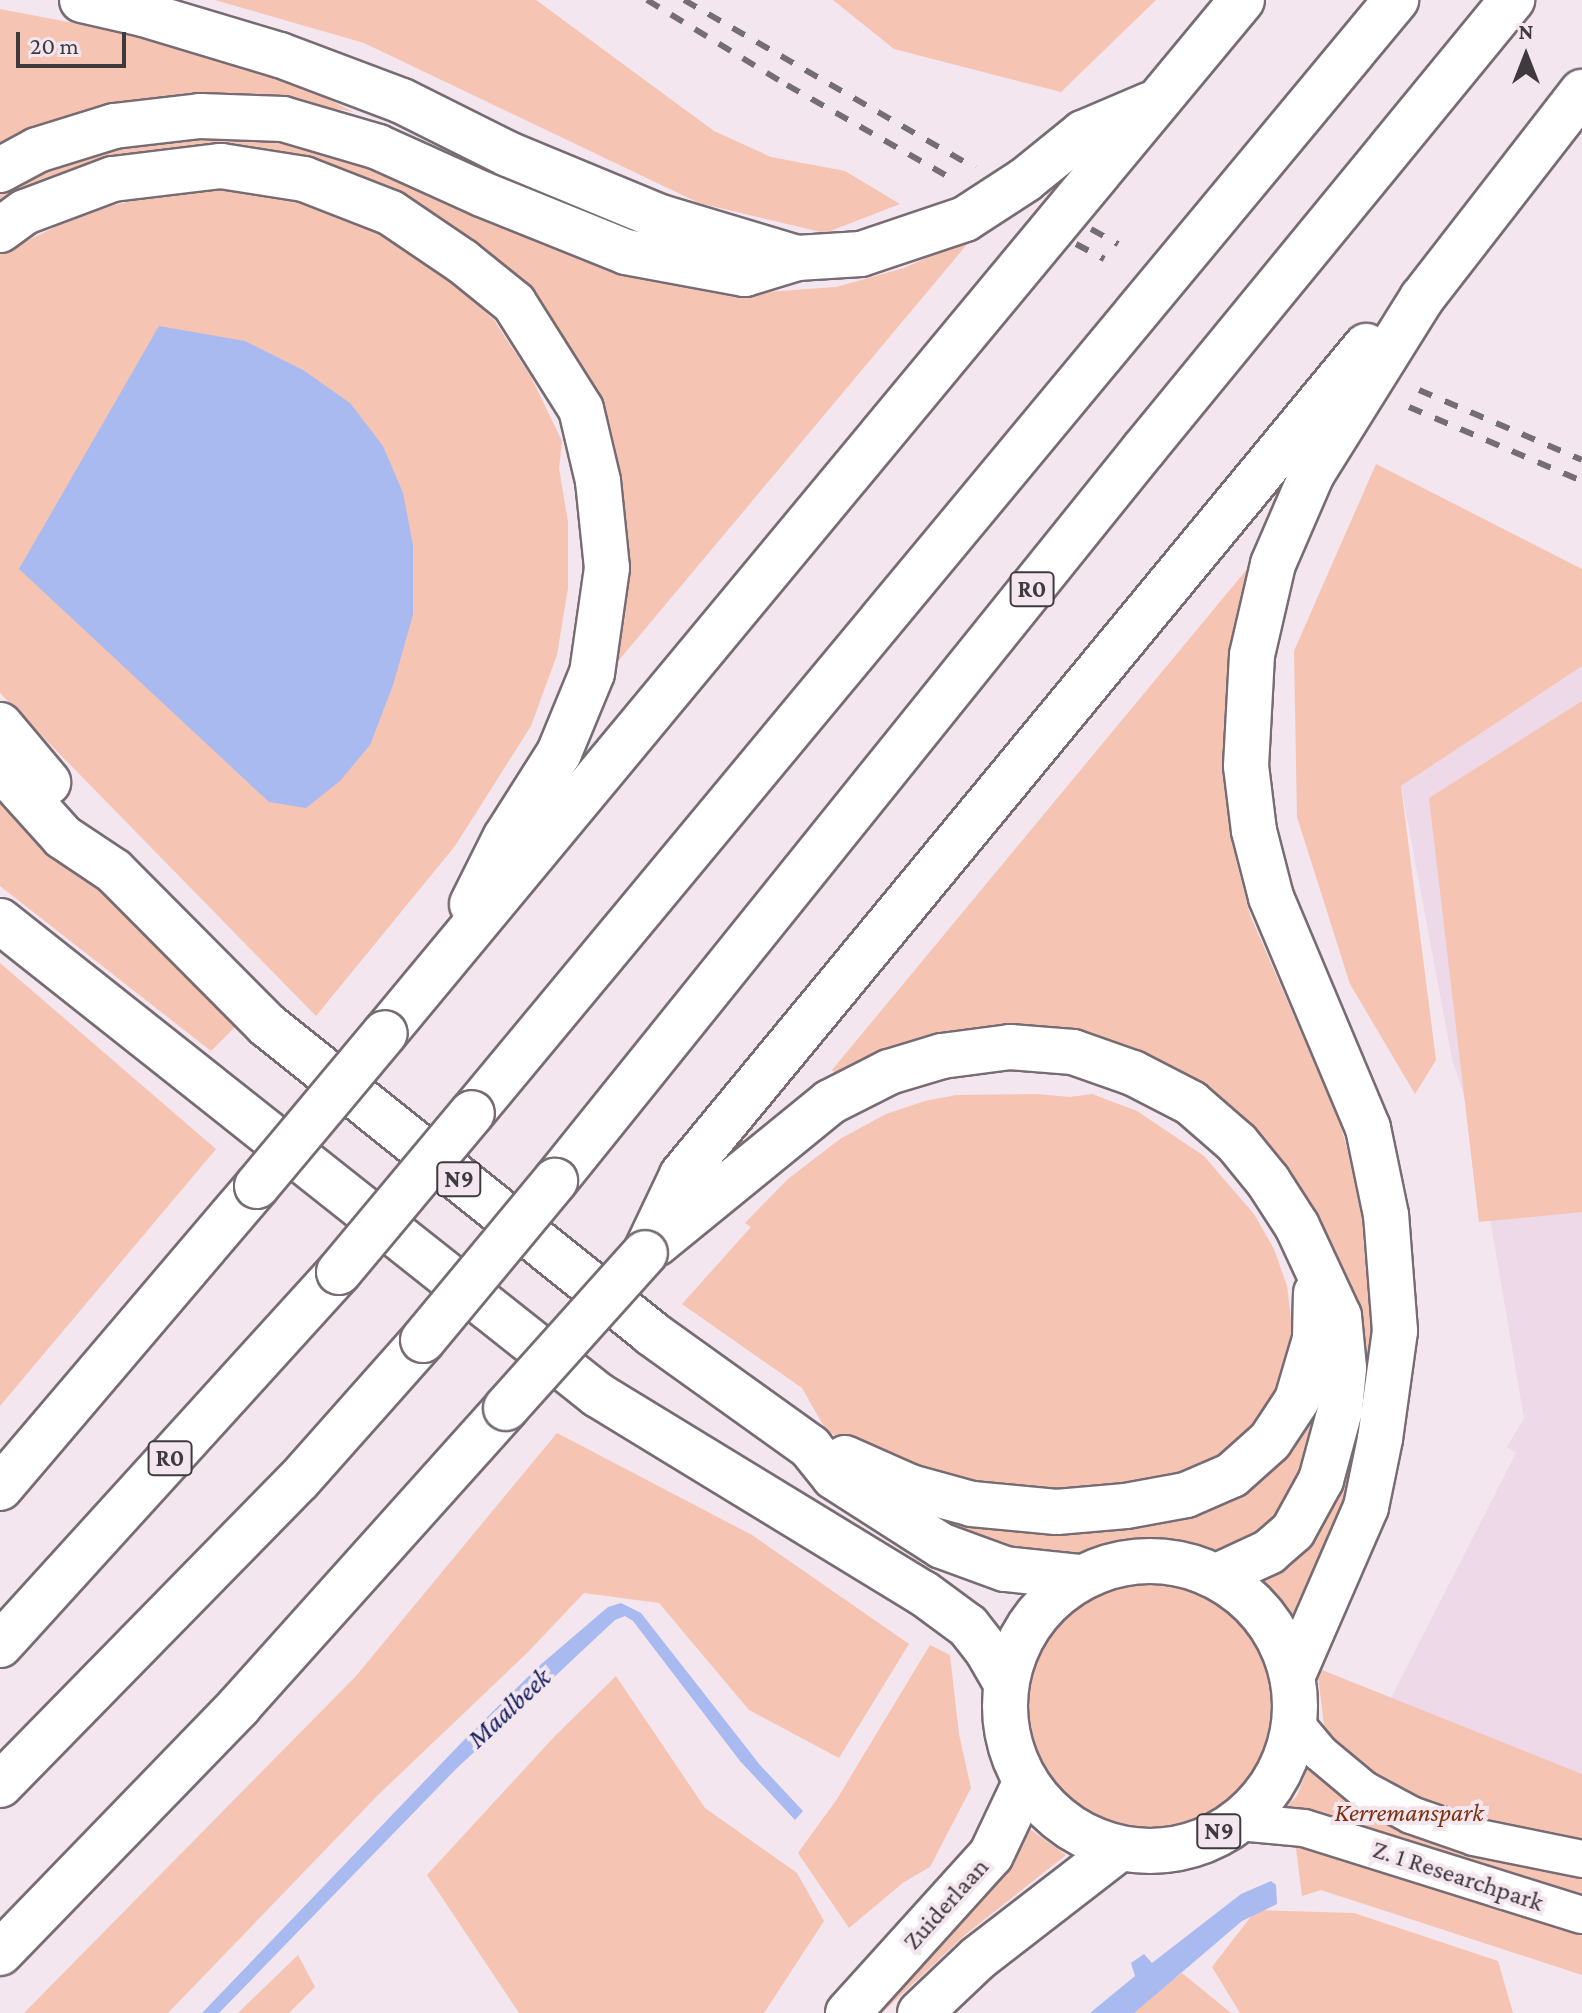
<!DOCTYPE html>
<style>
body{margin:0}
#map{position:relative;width:1582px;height:2013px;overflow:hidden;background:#f3e6ef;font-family:"Crimson Pro",serif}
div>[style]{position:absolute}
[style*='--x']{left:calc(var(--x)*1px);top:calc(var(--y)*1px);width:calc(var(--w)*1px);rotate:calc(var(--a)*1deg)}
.built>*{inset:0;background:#edd9e7}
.green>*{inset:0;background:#f5c4b2}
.round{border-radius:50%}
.water>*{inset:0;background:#a9baf1}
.roads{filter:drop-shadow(2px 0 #776c74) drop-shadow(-2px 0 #776c74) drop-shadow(0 2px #776c74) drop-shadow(0 -2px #776c74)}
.minor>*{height:36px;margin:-18px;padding:0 18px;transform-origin:18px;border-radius:18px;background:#fff}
.major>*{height:44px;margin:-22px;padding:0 22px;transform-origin:22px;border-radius:22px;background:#fff}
.major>.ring{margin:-22px;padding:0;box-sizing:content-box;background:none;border:44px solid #fff;border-radius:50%}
.highway>*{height:44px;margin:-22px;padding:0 22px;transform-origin:22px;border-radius:22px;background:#fff}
.rail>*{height:6px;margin-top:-3px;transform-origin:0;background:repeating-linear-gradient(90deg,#746d72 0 14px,transparent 0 28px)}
.bridges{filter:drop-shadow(2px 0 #776c74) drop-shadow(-2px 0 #776c74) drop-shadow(0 2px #776c74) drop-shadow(0 -2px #776c74)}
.highway-bridge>*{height:44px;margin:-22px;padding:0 22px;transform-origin:22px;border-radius:22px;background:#fff}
span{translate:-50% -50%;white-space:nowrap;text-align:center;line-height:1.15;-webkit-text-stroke:8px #f3e6ef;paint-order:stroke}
.shield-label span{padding:2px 6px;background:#f3e6ef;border:2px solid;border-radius:6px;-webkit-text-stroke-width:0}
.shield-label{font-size:24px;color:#3f3a3d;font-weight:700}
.park-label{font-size:26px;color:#7c3211;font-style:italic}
.street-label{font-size:26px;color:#3f3a3d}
.water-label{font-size:28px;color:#1a2463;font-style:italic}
.north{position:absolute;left:1486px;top:16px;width:80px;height:80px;-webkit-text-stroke:6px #f3e6ef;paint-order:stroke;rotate:0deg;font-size:22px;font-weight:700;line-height:32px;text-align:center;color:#3f3a3d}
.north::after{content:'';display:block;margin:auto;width:28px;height:36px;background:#3f3a3d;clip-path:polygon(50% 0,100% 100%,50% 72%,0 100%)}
.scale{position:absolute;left:16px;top:32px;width:110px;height:36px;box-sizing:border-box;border:4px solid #3f3a3d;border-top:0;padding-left:10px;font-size:24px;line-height:28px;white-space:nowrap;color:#3f3a3d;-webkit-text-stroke:6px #f3e6ef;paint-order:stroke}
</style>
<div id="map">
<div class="built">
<i style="clip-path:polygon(1582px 666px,1582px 1774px,1391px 1698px,1516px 1453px,1507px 1447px,1524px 1418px,1475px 1130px,1452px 1059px,1401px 786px)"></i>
</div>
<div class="green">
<i style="clip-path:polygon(215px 0,536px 0,714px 131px,771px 157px,845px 171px,900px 204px,825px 233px,699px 203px,364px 43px)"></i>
<i style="clip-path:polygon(833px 0,1156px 0,1061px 92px,894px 49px)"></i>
<i style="clip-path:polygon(0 9px,89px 26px,267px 69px,354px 112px,287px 100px,0 147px)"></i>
<i style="clip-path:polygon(286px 136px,721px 288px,766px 292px,836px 287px,904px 268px,966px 240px,969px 242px,609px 672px,562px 356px,294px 162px,0 208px,0 186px,120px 140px)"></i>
<i style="clip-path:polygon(233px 190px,306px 203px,384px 234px,444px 273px,494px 320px,531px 377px,562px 441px,559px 468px,568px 522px,568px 588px,557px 655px,531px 726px,455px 846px,316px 1016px,0 693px,0 254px,86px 212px,165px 193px)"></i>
<i style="clip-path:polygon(1376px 464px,1582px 569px,1582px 666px,1401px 786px,1436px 1060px,1415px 1094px,1350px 984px,1297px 817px,1294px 651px)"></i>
<i style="clip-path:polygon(1248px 568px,1226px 687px,1227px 804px,1236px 860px,1250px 915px,1338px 1118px,1357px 1181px,1369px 1238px,1375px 1354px,1354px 1484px,1296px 1623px,1276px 1595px,1255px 1576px,1273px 1569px,1349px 1302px,1129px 1053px,838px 1076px,832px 1070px)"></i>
<i style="clip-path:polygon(1582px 701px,1582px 1212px,1479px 1222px,1429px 798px)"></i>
<i style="clip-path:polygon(0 786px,236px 1026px,211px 1051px,0 886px)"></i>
<i style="clip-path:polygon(0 963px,216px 1149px,0 1406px)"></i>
<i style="clip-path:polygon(1037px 1094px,1070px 1097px,1092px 1094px,1137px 1111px,1204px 1156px,1254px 1214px,1274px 1249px,1287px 1286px,1295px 1352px,1257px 1436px,1170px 1486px,1007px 1495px,856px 1449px,826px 1430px,802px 1388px,682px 1304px,751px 1227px,745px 1223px,788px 1179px,840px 1139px,886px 1114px,925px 1101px,956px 1095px)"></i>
<i style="clip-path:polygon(1311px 1411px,1321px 1417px,1316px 1448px,1270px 1531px,1232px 1547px,1217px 1550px,1141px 1540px,1121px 1542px,1070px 1559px,1035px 1557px,953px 1528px,957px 1519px,1186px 1517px,1212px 1509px,1235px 1497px,1279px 1462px)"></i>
<i style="clip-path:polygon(557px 1433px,752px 1535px,909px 1644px,839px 1758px,749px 1710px,659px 1603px,584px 1593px,527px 1653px,378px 1795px,168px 2013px,24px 2013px,356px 1676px)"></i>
<i class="round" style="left:1027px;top:1582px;width:248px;height:248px"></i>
<i style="clip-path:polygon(930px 1645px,950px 1655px,959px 1734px,971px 1788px,930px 1867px,904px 1882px,849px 1928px,798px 1853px,837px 1799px)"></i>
<i style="clip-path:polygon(1317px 1668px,1582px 1774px,1582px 1975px,1321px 1890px,1302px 1896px,1295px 1841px,1281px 1811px,1297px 1796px,1324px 1725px)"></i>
<i style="clip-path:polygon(616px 1676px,705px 1808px,797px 1873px,824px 1921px,764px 2013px,519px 2013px,427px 1875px,554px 1737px)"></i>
<i style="clip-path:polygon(1020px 1817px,1031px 1830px,1066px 1855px,966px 1934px,882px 2013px,860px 2013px)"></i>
<i style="clip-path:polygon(1256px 1910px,1354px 1913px,1498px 1961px,1513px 2013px,1240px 2013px,1212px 1967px)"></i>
<i style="clip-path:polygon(298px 1955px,315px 1987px,289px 2013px,238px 2013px)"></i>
<i style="clip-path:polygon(1182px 1973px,1231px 2013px,1124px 2013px)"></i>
</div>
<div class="water">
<i style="clip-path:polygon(159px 326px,245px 341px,303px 370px,350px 403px,383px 446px,403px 493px,413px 545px,413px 615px,393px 685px,370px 745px,340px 781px,306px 808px,269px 802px,19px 569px)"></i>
<i style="clip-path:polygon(621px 1603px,641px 1613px,760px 1765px,803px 1811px,795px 1820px,740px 1761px,633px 1621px,625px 1616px,615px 1620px,456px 1769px,219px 2013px,202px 2013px,463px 1741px,539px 1666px,608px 1607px)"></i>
<i style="clip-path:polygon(1271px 1881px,1276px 1885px,1277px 1904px,1242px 1921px,1134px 2013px,1090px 2013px,1135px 1976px,1131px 1963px,1144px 1954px,1152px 1963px,1241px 1894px)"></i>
</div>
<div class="roads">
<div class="minor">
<i style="--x:1294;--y:1722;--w:40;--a:50"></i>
<i style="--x:1320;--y:1753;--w:56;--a:39.9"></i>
<i style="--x:1363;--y:1789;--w:55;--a:28.4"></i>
<i style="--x:1411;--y:1815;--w:67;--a:19.2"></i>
<i style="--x:1474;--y:1837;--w:110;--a:11.5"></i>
<i style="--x:1239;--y:1822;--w:65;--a:5.3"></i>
<i style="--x:1304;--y:1828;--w:291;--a:17.4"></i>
</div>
<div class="major">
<i class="ring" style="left:1005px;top:1561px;width:246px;height:246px"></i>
<i style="--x:848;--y:2013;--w:213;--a:-47.9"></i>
<i style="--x:991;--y:1855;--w:80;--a:-64.7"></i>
<i style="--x:920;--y:2013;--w:80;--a:-43.5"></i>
<i style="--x:978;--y:1958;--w:178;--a:-37.7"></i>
</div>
<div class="highway">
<i style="--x:82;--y:0;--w:63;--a:12.9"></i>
<i style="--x:143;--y:14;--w:143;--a:16.7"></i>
<i style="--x:280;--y:55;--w:130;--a:20.7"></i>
<i style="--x:402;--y:101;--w:119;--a:26.6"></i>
<i style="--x:508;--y:154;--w:165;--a:22.5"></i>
<i style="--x:660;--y:217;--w:143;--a:16.7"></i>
<i style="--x:0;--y:170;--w:42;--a:-28.4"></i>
<i style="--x:37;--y:150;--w:81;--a:-17.3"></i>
<i style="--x:114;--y:126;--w:87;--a:-6.6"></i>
<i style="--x:200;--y:116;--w:83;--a:2.1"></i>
<i style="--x:283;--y:119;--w:99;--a:16.4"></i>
<i style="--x:378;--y:147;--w:114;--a:24.3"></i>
<i style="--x:482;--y:194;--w:155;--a:21.9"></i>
<i style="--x:626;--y:252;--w:121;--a:10.5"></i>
<i style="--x:745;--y:274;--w:54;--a:-17.1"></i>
<i style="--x:797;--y:258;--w:64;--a:-3.6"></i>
<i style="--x:861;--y:254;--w:110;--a:-18.6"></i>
<i style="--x:965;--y:219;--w:72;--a:-33"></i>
<i style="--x:1025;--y:180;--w:75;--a:-39"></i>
<i style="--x:1083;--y:133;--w:74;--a:-23.1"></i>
<i style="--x:0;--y:230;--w:31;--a:-36"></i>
<i style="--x:25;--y:212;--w:94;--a:-20.6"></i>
<i style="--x:113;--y:179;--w:109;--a:-6.9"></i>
<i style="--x:221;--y:166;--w:84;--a:8.9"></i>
<i style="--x:304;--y:179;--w:93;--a:21.3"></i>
<i style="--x:391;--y:213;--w:86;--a:34.1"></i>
<i style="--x:462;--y:261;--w:67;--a:38.9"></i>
<i style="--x:514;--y:303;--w:125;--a:57.7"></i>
<i style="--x:581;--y:409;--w:74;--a:76.7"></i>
<i style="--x:598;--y:481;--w:87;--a:84.1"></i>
<i style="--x:607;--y:568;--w:106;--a:98.1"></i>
<i style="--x:592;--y:673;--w:87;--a:112.4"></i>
<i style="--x:559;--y:753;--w:101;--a:122.4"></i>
<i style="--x:505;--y:838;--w:74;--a:116.6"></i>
<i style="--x:0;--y:725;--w:75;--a:49.9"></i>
<i style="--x:0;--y:767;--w:94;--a:48"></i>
<i style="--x:63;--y:837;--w:61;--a:33.7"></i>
<i style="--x:114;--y:871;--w:217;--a:45.2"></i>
<i style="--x:267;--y:1025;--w:492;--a:38.7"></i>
<i style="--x:651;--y:1333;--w:196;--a:35.6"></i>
<i style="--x:810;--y:1447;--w:38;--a:51"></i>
<i style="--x:834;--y:1477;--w:128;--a:32.6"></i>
<i style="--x:942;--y:1546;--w:67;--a:20.1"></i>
<i style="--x:1005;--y:1569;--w:74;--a:6.2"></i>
<i style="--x:0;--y:921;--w:763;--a:38.4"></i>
<i style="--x:598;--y:1395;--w:381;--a:31.4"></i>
<i style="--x:923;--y:1593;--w:56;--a:36.3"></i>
<i style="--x:968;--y:1626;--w:33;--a:52"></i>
<i style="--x:988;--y:1652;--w:34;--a:60"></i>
<i style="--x:385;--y:1033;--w:1342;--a:-50.32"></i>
<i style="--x:472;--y:1113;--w:1447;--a:-50.3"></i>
<i style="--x:555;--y:1181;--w:940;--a:-51.18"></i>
<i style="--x:1144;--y:449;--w:581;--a:-50.66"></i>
<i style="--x:656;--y:1244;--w:225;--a:-39.2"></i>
<i style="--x:830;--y:1102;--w:66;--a:-27"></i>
<i style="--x:889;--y:1072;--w:55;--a:-16.8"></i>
<i style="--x:942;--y:1056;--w:69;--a:-7.5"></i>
<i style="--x:1010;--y:1047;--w:63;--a:4.5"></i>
<i style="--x:1073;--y:1052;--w:64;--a:19.3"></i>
<i style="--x:1133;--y:1073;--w:65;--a:27.3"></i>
<i style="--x:1191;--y:1103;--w:61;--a:41"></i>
<i style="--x:1237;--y:1143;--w:49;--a:50.8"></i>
<i style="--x:1268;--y:1181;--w:54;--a:57.2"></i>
<i style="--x:1297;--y:1226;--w:99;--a:65"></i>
<i style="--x:1339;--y:1316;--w:52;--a:84.5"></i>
<i style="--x:1344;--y:1368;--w:42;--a:95.4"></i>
<i style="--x:1340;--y:1410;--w:73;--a:105.2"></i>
<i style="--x:1321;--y:1480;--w:58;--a:118.8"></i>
<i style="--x:1293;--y:1531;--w:32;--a:139"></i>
<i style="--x:1269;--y:1552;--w:57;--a:155.2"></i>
<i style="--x:645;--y:1253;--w:86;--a:-64.6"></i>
<i style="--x:682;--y:1175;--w:1075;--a:-50.47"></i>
<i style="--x:845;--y:1458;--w:71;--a:24"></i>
<i style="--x:910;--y:1487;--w:64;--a:15.3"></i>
<i style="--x:972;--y:1504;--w:85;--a:5.4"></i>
<i style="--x:1057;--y:1512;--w:69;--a:-5"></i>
<i style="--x:1126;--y:1506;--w:61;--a:-10.4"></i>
<i style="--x:1186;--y:1495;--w:50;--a:-23.5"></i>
<i style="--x:1232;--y:1475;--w:51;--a:-41.8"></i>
<i style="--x:1270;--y:1441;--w:49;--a:-56.6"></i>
<i style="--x:1297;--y:1400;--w:64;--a:-73.6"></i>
<i style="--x:1315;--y:1339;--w:46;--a:-88.8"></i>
<i style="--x:0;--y:1488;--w:397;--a:-49.6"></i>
<i style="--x:0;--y:1645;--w:504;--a:-47.73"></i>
<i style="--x:1293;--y:1675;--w:183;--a:-66.5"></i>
<i style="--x:1366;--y:1507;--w:69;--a:-78.4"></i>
<i style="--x:1380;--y:1439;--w:109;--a:-82.1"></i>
<i style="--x:1395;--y:1331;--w:116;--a:-94.4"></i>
<i style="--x:1386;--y:1215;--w:89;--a:-101.7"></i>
<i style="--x:1368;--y:1128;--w:251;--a:-112.8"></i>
<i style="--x:1271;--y:897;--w:68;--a:-104.4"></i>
<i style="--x:1254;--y:831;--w:65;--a:-97"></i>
<i style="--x:1246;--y:766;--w:111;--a:-86.9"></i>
<i style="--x:1252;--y:655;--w:93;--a:-77"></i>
<i style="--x:1273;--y:564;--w:98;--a:-66.6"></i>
<i style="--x:1312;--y:474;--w:208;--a:-58"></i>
<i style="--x:1422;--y:298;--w:261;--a:-52.2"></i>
<i style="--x:0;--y:1785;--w:426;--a:-45.6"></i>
<i style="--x:298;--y:1481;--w:188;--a:-48.4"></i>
<i style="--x:0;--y:1953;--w:344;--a:-45.9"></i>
<i style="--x:239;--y:1706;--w:400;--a:-48.1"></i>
</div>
</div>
<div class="rail">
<i style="--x:647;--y:0;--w:164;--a:31.3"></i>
<i style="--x:787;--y:85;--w:194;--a:29.6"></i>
<i style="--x:684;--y:0;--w:336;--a:30"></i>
<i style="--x:1091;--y:229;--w:31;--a:29"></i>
<i style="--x:1076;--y:244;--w:32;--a:28"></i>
<i style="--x:1419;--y:390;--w:177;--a:23.2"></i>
<i style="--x:1409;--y:407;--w:188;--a:23.2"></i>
</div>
<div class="bridges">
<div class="highway-bridge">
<i style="--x:257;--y:1186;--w:199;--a:-50.1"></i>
<i style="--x:339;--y:1272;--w:207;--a:-50.1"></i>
<i style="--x:423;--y:1340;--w:207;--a:-50.3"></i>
<i style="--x:506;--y:1408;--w:208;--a:-48.1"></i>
</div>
</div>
<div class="shield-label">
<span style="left:1032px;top:589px">R0</span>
<span style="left:459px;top:1179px">N9</span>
<span style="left:170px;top:1458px">R0</span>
<span style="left:1219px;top:1831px">N9</span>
</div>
<div class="park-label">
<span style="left:1409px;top:1813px">Kerremanspark</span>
</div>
<div class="street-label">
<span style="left:1458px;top:1876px;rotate:18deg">Z. 1 Researchpark</span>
<span style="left:946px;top:1904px;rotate:-48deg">Zuiderlaan</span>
</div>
<div class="water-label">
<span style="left:509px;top:1708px;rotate:-43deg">Maalbeek</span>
</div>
<div class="north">N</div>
<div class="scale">20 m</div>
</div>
